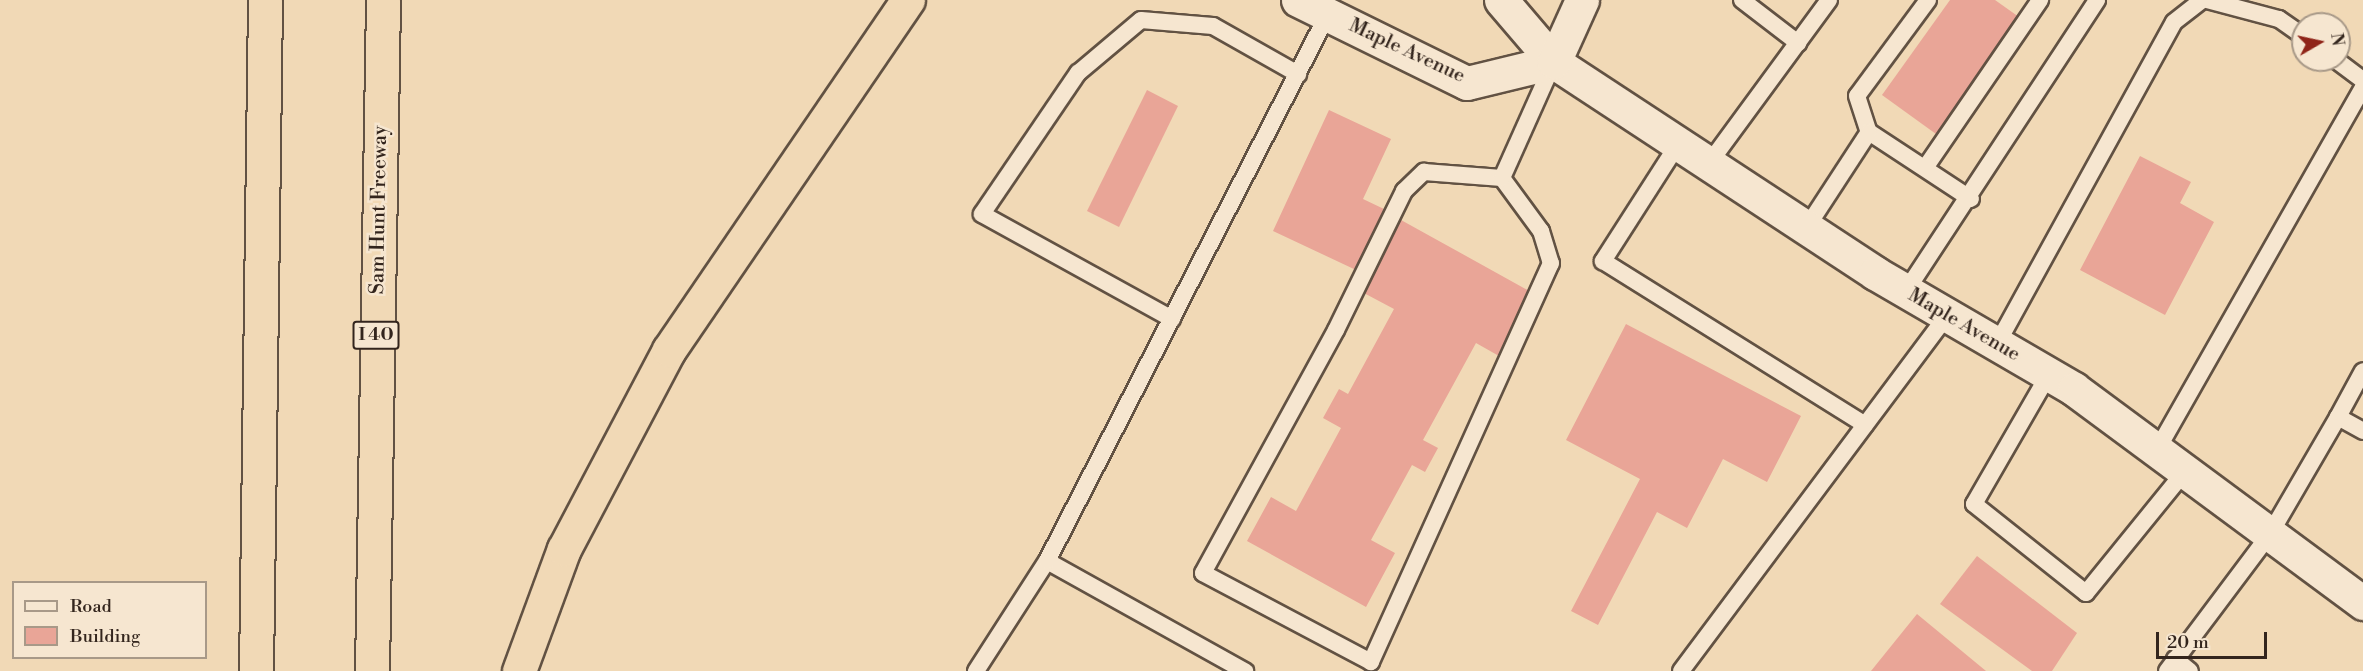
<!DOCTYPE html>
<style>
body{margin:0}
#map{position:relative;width:2363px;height:671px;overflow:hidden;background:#f1d9b6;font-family:"Libre Bodoni",serif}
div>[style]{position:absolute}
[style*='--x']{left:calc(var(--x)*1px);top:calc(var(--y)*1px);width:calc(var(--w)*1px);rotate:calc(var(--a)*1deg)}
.building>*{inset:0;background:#e9a597}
.roads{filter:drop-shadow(2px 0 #625243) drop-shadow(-2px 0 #625243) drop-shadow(0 2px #625243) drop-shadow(0 -2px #625243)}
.lane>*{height:16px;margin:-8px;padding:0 8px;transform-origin:8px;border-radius:8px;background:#f6e6d0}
.secondary>*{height:33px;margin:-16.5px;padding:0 16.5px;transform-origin:16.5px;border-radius:16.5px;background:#f6e6d0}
.highway>*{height:33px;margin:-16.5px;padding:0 16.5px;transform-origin:16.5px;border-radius:16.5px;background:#f1d9b6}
span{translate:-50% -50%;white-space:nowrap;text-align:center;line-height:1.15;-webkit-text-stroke:5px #f6e6d0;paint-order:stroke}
.shield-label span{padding:2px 4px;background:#f6e6d0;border:2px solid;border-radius:4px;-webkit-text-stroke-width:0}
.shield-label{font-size:18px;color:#33251d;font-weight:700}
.street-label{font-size:20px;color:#33251d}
.legend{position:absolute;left:12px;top:581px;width:195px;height:78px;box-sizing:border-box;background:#f6e6d0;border:2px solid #a89988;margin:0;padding:8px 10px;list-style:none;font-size:18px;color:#33251d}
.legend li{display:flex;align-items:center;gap:12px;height:30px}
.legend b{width:30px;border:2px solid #a89988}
.north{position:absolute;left:2291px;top:12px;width:60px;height:60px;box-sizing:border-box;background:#f6e6d0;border:2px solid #a89988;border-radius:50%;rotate:81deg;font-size:16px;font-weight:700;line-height:24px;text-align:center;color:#33251d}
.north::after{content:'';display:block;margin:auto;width:21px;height:27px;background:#8f2418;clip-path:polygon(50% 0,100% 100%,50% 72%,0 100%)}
.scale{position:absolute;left:2156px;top:632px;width:111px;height:27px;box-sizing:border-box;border:3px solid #33251d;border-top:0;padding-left:8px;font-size:18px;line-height:21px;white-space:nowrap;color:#33251d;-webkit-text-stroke:4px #f6e6d0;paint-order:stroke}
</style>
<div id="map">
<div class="building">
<i style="clip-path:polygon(1950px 0,1995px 0,2019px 17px,1936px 134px,1882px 95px)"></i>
<i style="clip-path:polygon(1147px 90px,1178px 106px,1119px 227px,1087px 211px)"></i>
<i style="clip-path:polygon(1329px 110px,1391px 139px,1363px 199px,1384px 209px,1356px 270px,1273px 231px)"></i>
<i style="clip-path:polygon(2140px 156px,2191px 182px,2180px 203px,2214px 222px,2165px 315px,2080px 270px)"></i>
<i style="clip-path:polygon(1401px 220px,1533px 293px,1499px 356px,1476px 343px,1423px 440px,1438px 448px,1425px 472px,1412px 465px,1371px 540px,1395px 553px,1366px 607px,1247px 541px,1271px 497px,1296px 511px,1341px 428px,1323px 418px,1339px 389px,1348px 394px,1394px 309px,1362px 292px)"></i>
<i style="clip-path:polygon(1626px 324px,1801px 416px,1767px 482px,1723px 459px,1687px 528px,1657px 512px,1598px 625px,1571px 611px,1640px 479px,1566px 440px)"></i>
<i style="clip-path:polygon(1977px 556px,2077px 633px,2052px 671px,2032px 671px,1940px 604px)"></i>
<i style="clip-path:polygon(1917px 614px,1986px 671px,1871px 671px)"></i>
</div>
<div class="roads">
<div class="lane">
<i style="--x:1742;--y:0;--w:71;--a:37.5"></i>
<i style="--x:1928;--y:0;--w:119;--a:126.5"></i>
<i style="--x:1857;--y:96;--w:38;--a:72"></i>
<i style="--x:1869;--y:132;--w:122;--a:33.3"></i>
<i style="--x:2207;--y:0;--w:74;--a:14.8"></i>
<i style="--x:2279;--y:19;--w:29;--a:35"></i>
<i style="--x:2336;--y:60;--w:34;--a:37"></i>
<i style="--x:1680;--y:141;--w:143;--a:122.7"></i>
<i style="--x:1603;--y:261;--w:309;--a:32"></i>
<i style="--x:1710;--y:162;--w:201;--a:-53.7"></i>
<i style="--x:1925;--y:168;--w:204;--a:-55.6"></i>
<i style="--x:1424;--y:172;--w:78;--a:4.4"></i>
<i style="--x:1502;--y:178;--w:66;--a:53.7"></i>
<i style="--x:1541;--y:231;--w:34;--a:73"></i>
<i style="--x:1551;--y:263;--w:438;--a:114.3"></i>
<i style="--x:1371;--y:662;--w:190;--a:-152.1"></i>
<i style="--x:1203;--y:573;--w:277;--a:-61.3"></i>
<i style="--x:1336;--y:330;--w:155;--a:-63.9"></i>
<i style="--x:1404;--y:191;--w:28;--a:-44"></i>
<i style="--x:1502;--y:178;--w:127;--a:-65.9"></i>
<i style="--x:1807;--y:227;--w:113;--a:-56.9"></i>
<i style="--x:1906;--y:291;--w:348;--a:-56.7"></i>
<i style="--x:1172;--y:319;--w:217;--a:-151.1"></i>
<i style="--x:982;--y:214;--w:171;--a:-55.8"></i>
<i style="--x:1078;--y:73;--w:82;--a:-40.1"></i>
<i style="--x:1141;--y:20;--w:72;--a:4.8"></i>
<i style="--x:1213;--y:26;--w:98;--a:29.5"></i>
<i style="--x:1997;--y:344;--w:367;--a:-61.2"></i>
<i style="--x:2174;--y:22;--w:36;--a:-38"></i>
<i style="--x:2049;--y:374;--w:150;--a:120"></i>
<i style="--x:1974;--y:504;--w:143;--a:38.5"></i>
<i style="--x:2086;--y:593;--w:157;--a:-50.9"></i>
<i style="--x:2338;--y:417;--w:52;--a:-61.5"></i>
<i style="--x:2157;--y:450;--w:417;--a:-60.4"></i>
<i style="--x:1047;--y:561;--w:227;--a:29.1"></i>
<i style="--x:2175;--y:659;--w:19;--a:39"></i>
<i style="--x:976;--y:671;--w:131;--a:-57.2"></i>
<i style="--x:1047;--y:561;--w:615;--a:-62.81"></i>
<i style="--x:1681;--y:671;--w:444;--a:-53.2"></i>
<i style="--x:2167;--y:671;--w:171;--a:-53.1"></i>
<i style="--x:2270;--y:534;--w:135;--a:-59.8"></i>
<i style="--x:2338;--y:417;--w:29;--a:29"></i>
</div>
<div class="secondary">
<i style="--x:1298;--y:0;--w:188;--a:26.2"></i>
<i style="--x:1467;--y:83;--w:89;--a:-13.6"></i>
<i style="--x:1501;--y:0;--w:82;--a:49.5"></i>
<i style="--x:1554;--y:62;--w:384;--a:33.3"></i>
<i style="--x:1875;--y:273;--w:230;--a:30.2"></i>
<i style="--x:2074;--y:389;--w:360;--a:36.5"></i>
<i style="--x:1554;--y:62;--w:68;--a:-65.7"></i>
</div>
<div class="highway">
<i style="--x:256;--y:671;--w:671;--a:-89.23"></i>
<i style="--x:372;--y:671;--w:671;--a:-89.06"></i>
<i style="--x:519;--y:671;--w:130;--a:-69.8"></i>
<i style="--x:564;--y:549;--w:225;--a:-62.2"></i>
<i style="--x:669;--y:350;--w:424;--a:-55.7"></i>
</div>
</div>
<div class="shield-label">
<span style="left:376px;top:335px">I 40</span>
</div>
<div class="street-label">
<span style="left:1407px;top:51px;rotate:25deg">Maple Avenue</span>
<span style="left:379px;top:210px;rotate:-89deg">Sam Hunt Freeway</span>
<span style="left:1964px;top:325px;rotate:30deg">Maple Avenue</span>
</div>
<ul class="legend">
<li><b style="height:8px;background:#f6e6d0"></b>Road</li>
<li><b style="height:16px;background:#e9a597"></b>Building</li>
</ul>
<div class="north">N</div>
<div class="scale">20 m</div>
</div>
